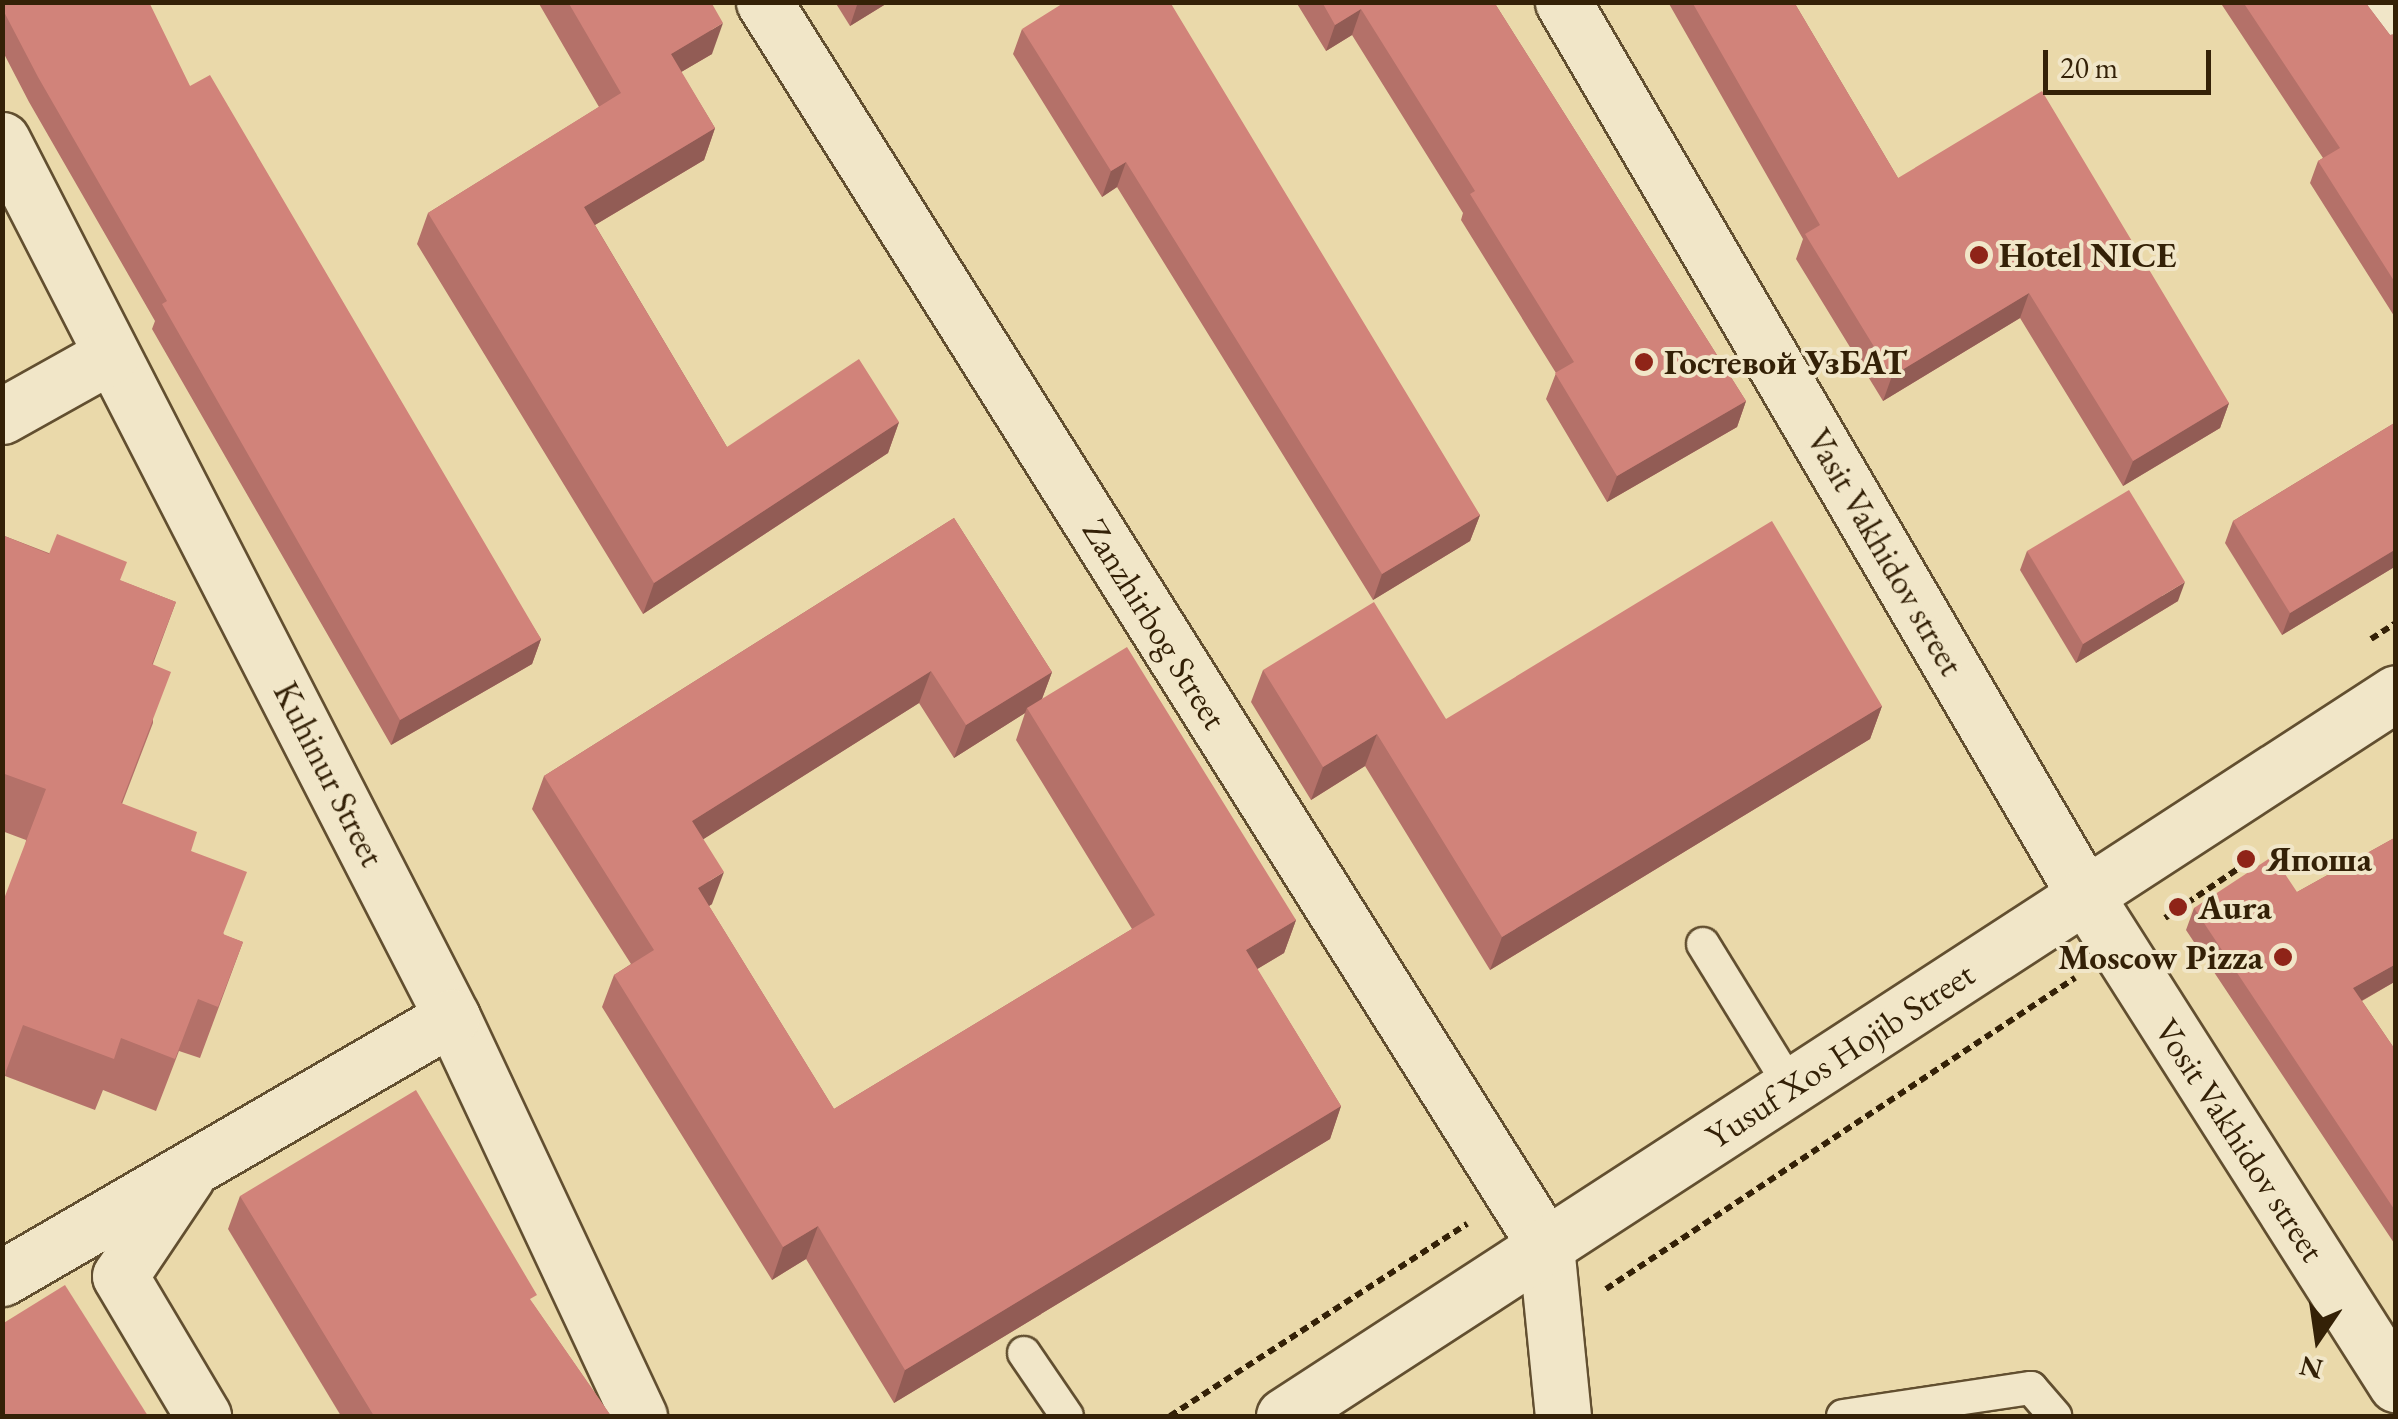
<!DOCTYPE html>
<meta charset="utf-8">
<style>
body{margin:0}
#map{position:relative;width:2398px;height:1419px;overflow:hidden;background:#ead9aa;font-family:"EB Garamond",serif}
div>[style]{position:absolute}
[style*='--x']{left:calc(var(--x)*1px);top:calc(var(--y)*1px);width:calc(var(--w)*1px);rotate:calc(var(--a)*1deg)}
.path>*{height:6px;margin-top:-3px;transform-origin:0;background:repeating-linear-gradient(90deg,#342107 0 8px,transparent 0 13px)}
.roads{filter:drop-shadow(2px 0 #624f30) drop-shadow(-2px 0 #624f30) drop-shadow(0 2px #624f30) drop-shadow(0 -2px #624f30)}
.service>*{height:32px;margin:-16px;padding:0 16px;transform-origin:16px;border-radius:16px;background:#f1e6c8}
.minor>*{height:55px;margin:-27.5px;padding:0 27.5px;transform-origin:27.5px;border-radius:27.5px;background:#f1e6c8}
.secondary>*{height:55px;margin:-27.5px;padding:0 27.5px;transform-origin:27.5px;border-radius:27.5px;background:#f1e6c8}
.wall>*{inset:0;background:#b47169}
.shaded-wall>*{inset:0;background:#925c55}
.building>*{inset:0;background:#d1837a}
.dots>*{width:28px;height:28px;translate:-50% -50%;box-sizing:border-box;border:5px solid #f1e6c8;border-radius:50%}
span{translate:-50% -50%;white-space:nowrap;text-align:center;line-height:1.15;-webkit-text-stroke:8px #f1e6c8;paint-order:stroke}
.poi-label{font-size:35px;color:#342107;font-weight:700}
.left{translate:0 -50%;text-align:left}
.right{translate:-100% -50%;text-align:right}
.street-label{font-size:35px;color:#342107}
.frame{position:absolute;inset:0;border:5px solid #342107;pointer-events:none}
.north{position:absolute;left:2268px;top:1289px;width:100px;height:100px;-webkit-text-stroke:8px #f1e6c8;paint-order:stroke;rotate:193deg;font-size:28px;font-weight:700;line-height:40px;text-align:center;color:#342107}
.north::after{content:'';display:block;margin:auto;width:35px;height:45px;background:#342107;clip-path:polygon(50% 0,100% 100%,50% 72%,0 100%)}
.scale{position:absolute;left:2043px;top:50px;width:168px;height:45px;box-sizing:border-box;border:5px solid #342107;border-top:0;padding-left:12px;font-size:30px;line-height:35px;white-space:nowrap;color:#342107;-webkit-text-stroke:8px #f1e6c8;paint-order:stroke}
</style>
<div id="map">
<div class="path">
<i style="--x:2371;--y:639;--w:30;--a:-33"></i>
<i style="--x:2165;--y:918;--w:97;--a:-34"></i>
<i style="--x:1606;--y:1289;--w:563;--a:-33.55"></i>
<i style="--x:1170;--y:1416;--w:354;--a:-32.9"></i>
</div>
<div class="roads">
<div class="service">
<i style="--x:1703;--y:944;--w:168;--a:58.4"></i>
<i style="--x:1024;--y:1353;--w:76;--a:55.7"></i>
<i style="--x:1843;--y:1416;--w:190;--a:-8.5"></i>
<i style="--x:2031;--y:1388;--w:37;--a:49"></i>
</div>
<div class="minor">
<i style="--x:764;--y:2;--w:1469;--a:57.85"></i>
<i style="--x:1546;--y:1246;--w:171;--a:84.3"></i>
<i style="--x:1563;--y:2;--w:1034;--a:59.69"></i>
<i style="--x:2085;--y:895;--w:580;--a:57.54"></i>
<i style="--x:2379;--y:2;--w:32;--a:58"></i>
<i style="--x:2;--y:140;--w:986;--a:62.84"></i>
<i style="--x:452;--y:1017;--w:441;--a:64.9"></i>
<i style="--x:2;--y:416;--w:125;--a:-29.2"></i>
<i style="--x:187;--y:1176;--w:120;--a:123.8"></i>
<i style="--x:120;--y:1276;--w:163;--a:59.3"></i>
<i style="--x:2;--y:1278;--w:520;--a:-30.11"></i>
</div>
<div class="secondary">
<i style="--x:1284;--y:1416;--w:1326;--a:-33.03"></i>
</div>
</div>
<div class="wall">
<i style="clip-path:polygon(2px 2px,190px 86px,541px 639px,532px 664px,391px 745px,152px 329px,155px 321px,29px 102px,2px 50px)"></i>
<i style="clip-path:polygon(538px 2px,711px 2px,712px 54px,681px 72px,715px 128px,704px 160px,595px 225px,727px 447px,899px 422px,888px 453px,643px 614px,417px 244px,428px 213px,599px 107px)"></i>
<i style="clip-path:polygon(835px 2px,889px 2px,850px 26px)"></i>
<i style="clip-path:polygon(1296px 2px,1494px 2px,1746px 401px,1737px 427px,1607px 502px,1546px 399px,1556px 373px,1461px 220px,1463px 213px,1352px 35px,1326px 51px)"></i>
<i style="clip-path:polygon(1668px 2px,1794px 2px,1898px 178px,2229px 403px,2220px 428px,2123px 486px,2020px 318px,1883px 401px,1796px 259px,1803px 239px)"></i>
<i style="clip-path:polygon(2220px 2px,2365px 2px,2390px 35px,2396px 34px,2396px 319px,2310px 183px,2318px 161px,2323px 158px)"></i>
<i style="clip-path:polygon(1022px 29px,1480px 515px,1470px 541px,1373px 600px,1117px 187px,1102px 197px,1013px 54px)"></i>
<i style="clip-path:polygon(2396px 422px,2396px 566px,2282px 635px,2225px 543px,2233px 521px)"></i>
<i style="clip-path:polygon(evenodd,954px 518px,1052px 672px,1042px 699px,1296px 920px,1284px 953px,1257px 969px,1341px 1106px,1330px 1139px,894px 1403px,806px 1259px,772px 1280px,602px 1007px,614px 975px,631px 964px,532px 809px,544px 776px,954px 518px,919px 703px,954px 758px,1025px 713px,1016px 740px,1132px 929px,834px 1109px,709px 906px,712px 904px,703px 839px,919px 703px)"></i>
<i style="clip-path:polygon(2px 535px,176px 602px,153px 664px,153px 723px,122px 804px,191px 851px,224px 935px,243px 942px,200px 1058px,179px 1051px,156px 1111px,103px 1090px,95px 1110px,5px 1076px,26px 840px,2px 831px)"></i>
<i style="clip-path:polygon(2027px 551px,2178px 601px,2076px 663px,2020px 570px)"></i>
<i style="clip-path:polygon(1263px 670px,1446px 719px,1882px 706px,1870px 739px,1490px 970px,1365px 766px,1311px 800px,1251px 702px)"></i>
<i style="clip-path:polygon(2396px 837px,2396px 981px,2362px 1001px,2396px 1051px,2396px 1246px,2186px 930px,2194px 908px,2297px 892px)"></i>
<i style="clip-path:polygon(240px 1196px,533px 1304px,611px 1416px,341px 1416px,228px 1229px)"></i>
</div>
<div class="shaded-wall">
<i style="clip-path:polygon(858px 2px,889px 2px,850px 26px)"></i>
<i style="clip-path:polygon(1361px 9px,1352px 35px,1326px 51px,1335px 25px)"></i>
<i style="clip-path:polygon(723px 23px,712px 54px,659px 85px,671px 54px)"></i>
<i style="clip-path:polygon(715px 128px,704px 160px,573px 238px,584px 207px)"></i>
<i style="clip-path:polygon(1126px 162px,1117px 187px,1102px 197px,1111px 171px)"></i>
<i style="clip-path:polygon(2029px 293px,2020px 318px,1883px 401px,1892px 376px)"></i>
<i style="clip-path:polygon(1746px 401px,1737px 427px,1607px 502px,1617px 476px)"></i>
<i style="clip-path:polygon(2229px 403px,2220px 428px,2123px 486px,2133px 461px)"></i>
<i style="clip-path:polygon(899px 422px,888px 453px,643px 614px,654px 583px)"></i>
<i style="clip-path:polygon(1480px 515px,1470px 541px,1373px 600px,1382px 574px)"></i>
<i style="clip-path:polygon(2396px 549px,2396px 566px,2282px 635px,2290px 613px)"></i>
<i style="clip-path:polygon(2185px 582px,2178px 601px,2076px 663px,2083px 644px)"></i>
<i style="clip-path:polygon(541px 639px,532px 664px,391px 745px,400px 720px)"></i>
<i style="clip-path:polygon(931px 671px,919px 703px,680px 854px,692px 821px)"></i>
<i style="clip-path:polygon(1052px 672px,1040px 704px,1027px 708px,1025px 713px,954px 758px,966px 725px)"></i>
<i style="clip-path:polygon(1882px 706px,1870px 739px,1490px 970px,1502px 937px)"></i>
<i style="clip-path:polygon(1377px 734px,1365px 766px,1311px 800px,1323px 767px)"></i>
<i style="clip-path:polygon(724px 872px,712px 904px,686px 921px,698px 888px)"></i>
<i style="clip-path:polygon(1296px 920px,1284px 953px,1234px 983px,1246px 950px)"></i>
<i style="clip-path:polygon(2396px 964px,2396px 981px,2345px 1010px,2353px 988px)"></i>
<i style="clip-path:polygon(1341px 1106px,1330px 1139px,894px 1403px,905px 1370px)"></i>
<i style="clip-path:polygon(818px 1226px,806px 1259px,772px 1280px,783px 1247px)"></i>
</div>
<div class="building">
<i style="clip-path:polygon(2px 2px,149px 2px,190px 86px,210px 75px,541px 639px,400px 720px,162px 304px,167px 301px,38px 77px,2px 8px)"></i>
<i style="clip-path:polygon(568px 2px,711px 2px,723px 23px,671px 54px,715px 128px,584px 207px,727px 447px,859px 359px,899px 422px,654px 583px,428px 213px,621px 93px)"></i>
<i style="clip-path:polygon(1065px 2px,1170px 2px,1480px 515px,1382px 574px,1126px 162px,1111px 171px,1022px 29px)"></i>
<i style="clip-path:polygon(1322px 2px,1494px 2px,1746px 401px,1617px 476px,1555px 373px,1574px 362px,1470px 194px,1475px 191px,1361px 9px,1335px 25px)"></i>
<i style="clip-path:polygon(1692px 2px,1794px 2px,1898px 178px,2042px 91px,2229px 403px,2133px 461px,2029px 293px,1892px 376px,1805px 234px,1820px 225px)"></i>
<i style="clip-path:polygon(2243px 2px,2365px 2px,2390px 35px,2396px 34px,2396px 284px,2318px 161px,2340px 148px)"></i>
<i style="clip-path:polygon(2396px 422px,2396px 549px,2290px 613px,2233px 521px)"></i>
<i style="clip-path:polygon(2129px 490px,2185px 582px,2083px 644px,2027px 551px)"></i>
<i style="clip-path:polygon(954px 518px,1052px 672px,966px 725px,931px 671px,692px 821px,724px 872px,698px 888px,834px 1109px,1155px 915px,1027px 708px,1127px 647px,1296px 920px,1246px 950px,1341px 1106px,905px 1370px,818px 1226px,783px 1247px,614px 975px,654px 950px,544px 776px)"></i>
<i style="clip-path:polygon(1772px 521px,1882px 706px,1502px 937px,1377px 734px,1323px 767px,1263px 670px,1374px 602px,1446px 719px)"></i>
<i style="clip-path:polygon(57px 534px,127px 562px,120px 580px,176px 602px,152px 664px,171px 672px,121px 803px,197px 832px,191px 851px,247px 872px,223px 934px,243px 942px,218px 1007px,198px 999px,175px 1059px,121px 1038px,114px 1059px,23px 1025px,2px 1082px,2px 904px,46px 789px,2px 773px,2px 535px,49px 554px)"></i>
<i style="clip-path:polygon(2396px 837px,2396px 964px,2353px 988px,2396px 1051px,2396px 1212px,2194px 908px,2273px 856px,2297px 892px)"></i>
<i style="clip-path:polygon(416px 1090px,537px 1295px,530px 1299px,611px 1416px,374px 1416px,240px 1196px)"></i>
<i style="clip-path:polygon(65px 1285px,148px 1416px,2px 1416px,2px 1324px)"></i>
</div>
<div class="dots">
<i style="left:1979px;top:255px;background:#8f2418"></i>
<i style="left:1644px;top:362px;background:#8f2418"></i>
<i style="left:2246px;top:859px;background:#8f2418"></i>
<i style="left:2178px;top:907px;background:#8f2418"></i>
<i style="left:2283px;top:957px;background:#8f2418"></i>
</div>
<div class="poi-label">
<span class="left" style="left:1999px;top:255px">Hotel NICE</span>
<span class="left" style="left:1664px;top:362px">Гостевой УзБАТ</span>
<span class="left" style="left:2266px;top:859px">Япоша</span>
<span class="left" style="left:2198px;top:907px">Aura</span>
<span class="right" style="left:2263px;top:957px">Moscow Pizza</span>
</div>
<div class="street-label">
<span style="left:1885px;top:552px;rotate:60deg">Vasit Vakhidov street</span>
<span style="left:1155px;top:624px;rotate:58deg">Zanzhirbog Street</span>
<span style="left:329px;top:774px;rotate:63deg">Kuhinur Street</span>
<span style="left:1840px;top:1055px;rotate:-33deg">Yusuf Xos Hojib Street</span>
<span style="left:2240px;top:1140px;rotate:57deg">Vosit Vakhidov street</span>
</div>
<div class="frame"></div>
<div class="north">N</div>
<div class="scale">20 m</div>
</div>
